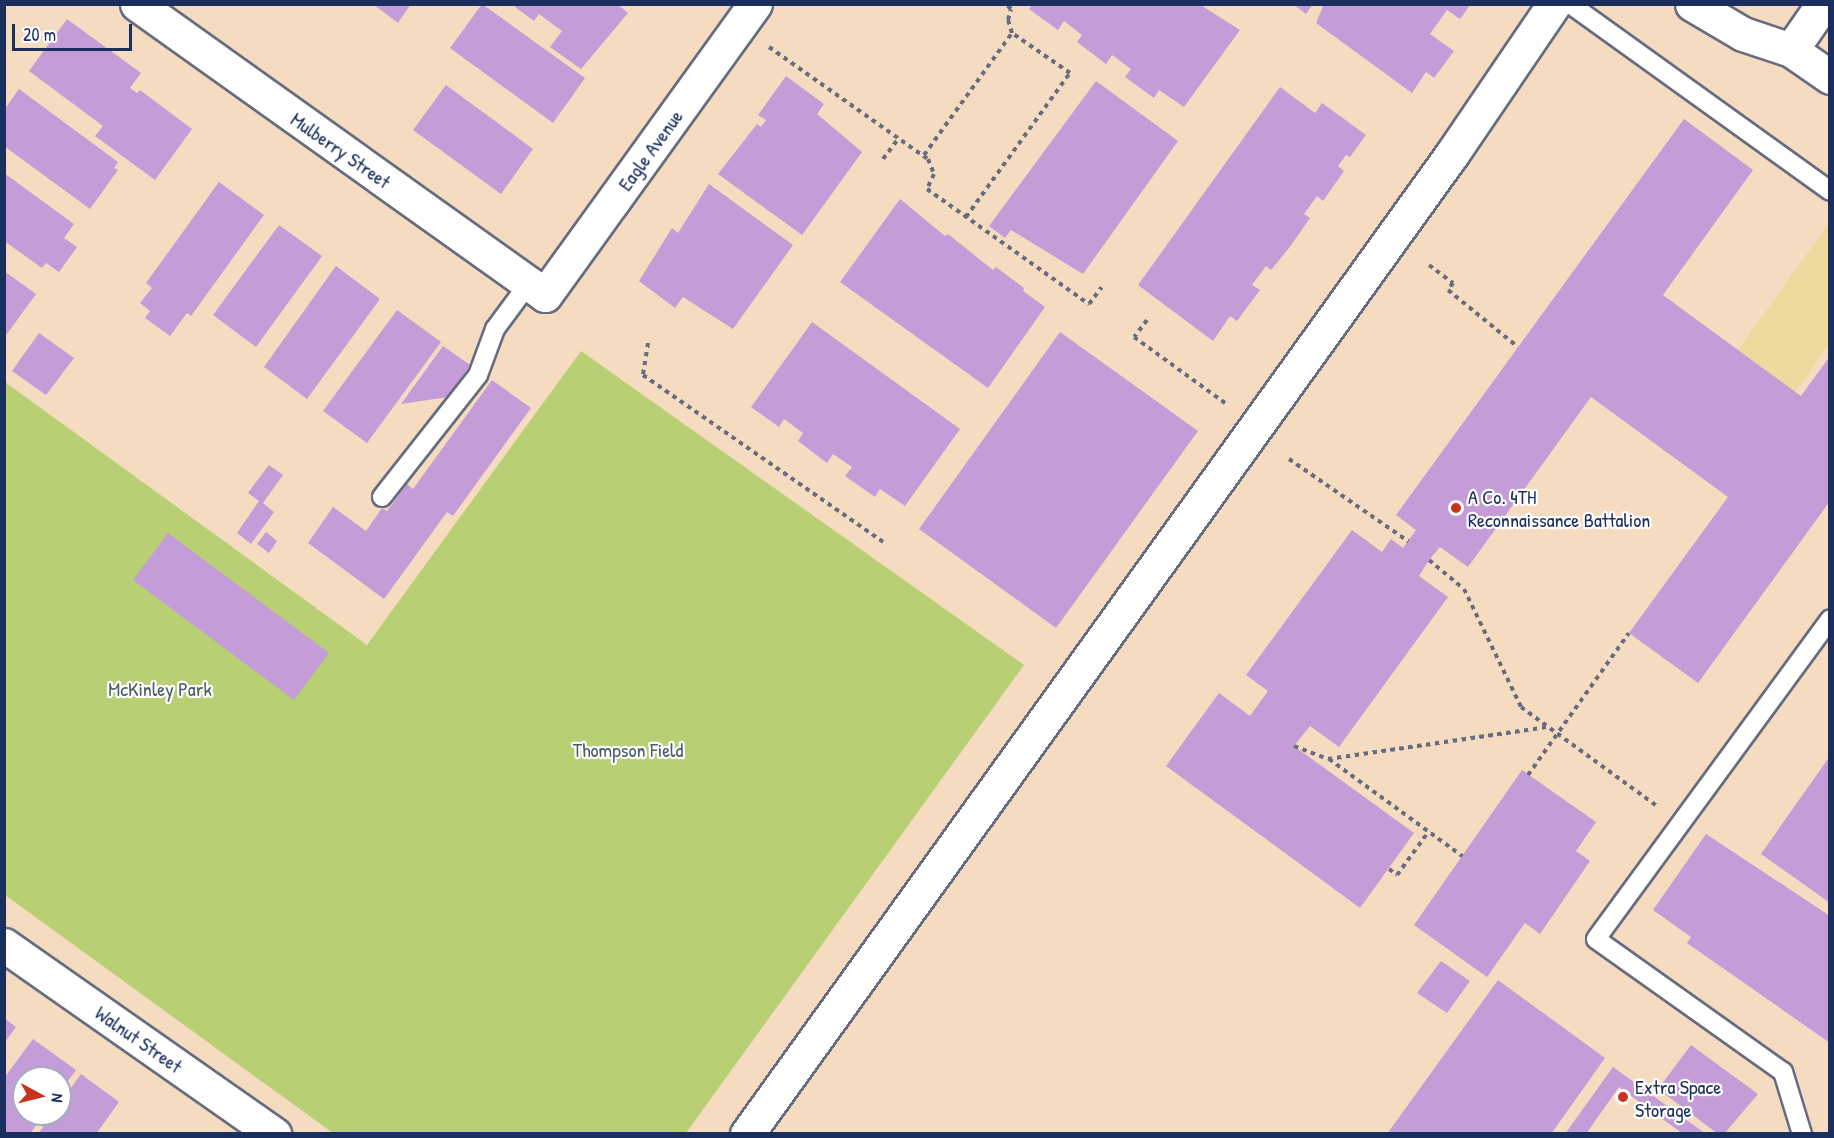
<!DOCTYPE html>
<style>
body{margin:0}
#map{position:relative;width:1834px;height:1138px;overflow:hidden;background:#f5dcc0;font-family:"Patrick Hand",sans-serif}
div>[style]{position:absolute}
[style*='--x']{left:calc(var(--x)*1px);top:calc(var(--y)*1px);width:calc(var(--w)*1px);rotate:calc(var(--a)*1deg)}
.green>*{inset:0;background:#b9cf73}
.sand>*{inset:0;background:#eeda9e}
.building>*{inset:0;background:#c49cd8}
.path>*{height:4px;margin-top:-2px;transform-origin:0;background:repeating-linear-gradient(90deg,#676c80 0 4.5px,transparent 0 9px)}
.roads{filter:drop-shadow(2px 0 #676c80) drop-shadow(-2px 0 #676c80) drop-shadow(0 2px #676c80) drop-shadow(0 -2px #676c80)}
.lane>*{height:18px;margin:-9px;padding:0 9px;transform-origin:9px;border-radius:9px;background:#fff}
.street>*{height:33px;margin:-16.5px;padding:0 16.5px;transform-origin:16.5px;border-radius:16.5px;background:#fff}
.secondary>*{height:33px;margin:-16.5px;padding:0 16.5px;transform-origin:16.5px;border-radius:16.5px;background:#fff}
.dots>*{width:16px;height:16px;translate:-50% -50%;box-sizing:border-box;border:3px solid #fff;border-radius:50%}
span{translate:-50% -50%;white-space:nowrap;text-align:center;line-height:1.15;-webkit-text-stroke:4.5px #fff;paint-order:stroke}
.street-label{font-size:20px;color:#1b2f5e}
.poi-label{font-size:20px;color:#1b2f5e}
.left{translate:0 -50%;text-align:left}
.park-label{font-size:20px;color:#4a5f64}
.frame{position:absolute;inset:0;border:6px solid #1b2f5e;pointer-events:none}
.north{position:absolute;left:12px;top:1066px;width:60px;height:60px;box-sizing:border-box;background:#fff;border:2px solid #a4acbf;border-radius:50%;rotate:97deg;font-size:16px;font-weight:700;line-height:24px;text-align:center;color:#1b2f5e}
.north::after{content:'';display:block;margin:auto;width:21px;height:27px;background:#c8321e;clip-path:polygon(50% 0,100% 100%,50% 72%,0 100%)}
.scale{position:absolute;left:12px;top:24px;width:120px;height:27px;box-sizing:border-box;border:3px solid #1b2f5e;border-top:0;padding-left:8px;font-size:18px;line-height:21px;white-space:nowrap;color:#1b2f5e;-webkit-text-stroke:4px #fff;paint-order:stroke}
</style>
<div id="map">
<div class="green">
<i style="clip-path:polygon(581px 351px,1024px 665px,686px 1133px,333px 1133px,5px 895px,5px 382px,367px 645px)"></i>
</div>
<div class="sand">
<i style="clip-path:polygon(1829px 223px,1829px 344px,1795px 392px,1738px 350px)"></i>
</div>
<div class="building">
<i style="clip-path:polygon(373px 4px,411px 4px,398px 23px)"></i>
<i style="clip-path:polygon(482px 4px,585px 78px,553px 123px,450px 48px)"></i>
<i style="clip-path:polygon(517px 4px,617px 4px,628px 13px,581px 69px,550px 47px,562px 31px,539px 14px,534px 21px,515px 7px)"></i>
<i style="clip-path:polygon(1033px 4px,1199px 4px,1240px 30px,1184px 107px,1159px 90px,1154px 98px,1125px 77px,1131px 69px,1112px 55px,1106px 64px,1077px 42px,1082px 35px,1064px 21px,1058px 30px,1029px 9px)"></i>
<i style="clip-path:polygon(1293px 4px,1313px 4px,1306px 14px)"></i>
<i style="clip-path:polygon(1324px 4px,1471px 4px,1460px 19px,1447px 10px,1430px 34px,1454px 51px,1434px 78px,1426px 72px,1412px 93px,1316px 23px)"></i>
<i style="clip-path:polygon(67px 19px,141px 73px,130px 88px,137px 93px,140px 90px,192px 129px,155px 180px,95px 136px,103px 126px,29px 71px)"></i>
<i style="clip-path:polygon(786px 76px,824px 104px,817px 114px,862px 152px,802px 235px,718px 174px,757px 124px,761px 127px,766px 120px,758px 115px)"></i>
<i style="clip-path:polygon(1096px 81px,1178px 141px,1083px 274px,1011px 230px,1005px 238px,989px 226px)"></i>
<i style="clip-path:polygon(446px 85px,533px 149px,501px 194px,413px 130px)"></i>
<i style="clip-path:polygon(1280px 87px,1315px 113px,1322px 103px,1366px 135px,1350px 157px,1346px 155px,1338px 166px,1344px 171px,1323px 201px,1317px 196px,1304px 214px,1310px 218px,1289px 248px,1271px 270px,1266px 266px,1252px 285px,1260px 290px,1237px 321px,1230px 316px,1213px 341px,1138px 285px)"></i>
<i style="clip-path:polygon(19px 89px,118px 162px,114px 168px,118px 170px,90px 209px,4px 146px,4px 110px)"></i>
<i style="clip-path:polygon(1684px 119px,1753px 170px,1663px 295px,1801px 396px,1830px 356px,1830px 501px,1698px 683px,1629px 633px,1728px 497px,1591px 397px,1468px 567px,1440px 547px,1429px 560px,1419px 576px,1448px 597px,1339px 747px,1310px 726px,1294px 746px,1414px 833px,1360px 908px,1166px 766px,1219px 693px,1250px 716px,1268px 691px,1246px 675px,1352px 530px,1382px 552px,1391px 539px,1403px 548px,1416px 530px,1396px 515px)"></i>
<i style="clip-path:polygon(4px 173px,74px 224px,64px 238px,77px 247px,59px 272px,46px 263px,42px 268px,4px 241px)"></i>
<i style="clip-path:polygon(219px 182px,264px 215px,191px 316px,187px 313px,170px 336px,145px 318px,150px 311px,140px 303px,152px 288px,146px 283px)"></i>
<i style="clip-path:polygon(709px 184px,793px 245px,733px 329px,683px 297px,675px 308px,639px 281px,672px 228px,678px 233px)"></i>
<i style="clip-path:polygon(900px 199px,945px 236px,948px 234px,993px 270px,996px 267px,1024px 288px,1023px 291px,1045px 307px,988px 388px,840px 282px)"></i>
<i style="clip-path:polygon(279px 225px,322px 256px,256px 347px,213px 315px)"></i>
<i style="clip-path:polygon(336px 266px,380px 299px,307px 399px,264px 367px)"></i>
<i style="clip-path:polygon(4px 271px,36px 294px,4px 338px)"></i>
<i style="clip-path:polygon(397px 310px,441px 342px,367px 443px,323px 411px)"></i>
<i style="clip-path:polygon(812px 322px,960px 429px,905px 506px,880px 489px,875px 497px,845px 476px,852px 467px,833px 454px,827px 463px,798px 441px,803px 433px,784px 419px,779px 427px,751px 407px)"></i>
<i style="clip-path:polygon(1060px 332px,1198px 431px,1056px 628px,919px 529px)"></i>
<i style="clip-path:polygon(39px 333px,74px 358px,46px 395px,12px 371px)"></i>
<i style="clip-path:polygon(443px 346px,470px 365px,448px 397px,401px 404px)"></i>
<i style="clip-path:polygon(492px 380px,531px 408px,453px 516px,447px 512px,384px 599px,308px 543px,333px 507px,366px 531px,382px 508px,387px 511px,407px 484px,413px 489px)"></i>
<i style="clip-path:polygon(269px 465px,283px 475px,263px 503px,274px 512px,251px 544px,237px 533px,259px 501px,248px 493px)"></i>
<i style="clip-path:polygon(266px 532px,277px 541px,269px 553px,257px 544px)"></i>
<i style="clip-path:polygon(168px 533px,329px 653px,294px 700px,133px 580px)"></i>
<i style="clip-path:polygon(1830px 756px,1830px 903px,1761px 854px)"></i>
<i style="clip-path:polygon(1522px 770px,1596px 822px,1576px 851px,1590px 861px,1540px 934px,1525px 923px,1487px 977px,1414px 925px)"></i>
<i style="clip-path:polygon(1706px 834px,1830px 916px,1830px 1043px,1687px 943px,1691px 937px,1653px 910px)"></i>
<i style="clip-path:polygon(1441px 961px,1470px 981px,1447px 1013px,1417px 993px)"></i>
<i style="clip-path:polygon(1498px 980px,1605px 1058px,1551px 1134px,1387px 1134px)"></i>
<i style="clip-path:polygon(4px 1018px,16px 1027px,4px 1043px)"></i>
<i style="clip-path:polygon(33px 1039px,76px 1070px,60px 1092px,60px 1078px,24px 1078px,24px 1114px,44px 1114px,30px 1134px,4px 1134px,4px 1078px)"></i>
<i style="clip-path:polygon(1691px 1045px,1758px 1094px,1724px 1134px,1718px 1134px,1658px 1089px)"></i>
<i style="clip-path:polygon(1613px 1067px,1627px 1077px,1706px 1134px,1683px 1134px,1619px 1087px,1586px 1134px,1565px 1134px)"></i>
<i style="clip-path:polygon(81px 1074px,119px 1102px,96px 1134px,38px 1134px,52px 1114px,60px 1114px,60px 1103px)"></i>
</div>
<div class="path">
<i style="--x:769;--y:47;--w:194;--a:35.2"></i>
<i style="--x:928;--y:159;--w:16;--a:68"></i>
<i style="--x:934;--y:174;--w:17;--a:115"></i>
<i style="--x:927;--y:189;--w:199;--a:35.4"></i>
<i style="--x:1089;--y:304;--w:21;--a:-53"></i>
<i style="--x:924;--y:155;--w:150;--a:-54.2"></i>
<i style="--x:883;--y:159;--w:26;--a:-53"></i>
<i style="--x:966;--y:217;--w:178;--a:-54.2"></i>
<i style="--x:1070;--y:73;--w:70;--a:-145.4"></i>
<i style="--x:1012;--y:33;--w:14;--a:-107"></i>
<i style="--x:1008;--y:20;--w:11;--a:-75"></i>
<i style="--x:1011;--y:9;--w:7;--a:-135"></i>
<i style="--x:1429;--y:265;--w:30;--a:37"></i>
<i style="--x:1453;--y:283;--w:9;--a:126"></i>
<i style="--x:1448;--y:290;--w:90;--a:39.2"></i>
<i style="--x:1147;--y:320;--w:21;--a:127"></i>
<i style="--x:1134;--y:337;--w:116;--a:35.9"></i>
<i style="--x:648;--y:343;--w:32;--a:99"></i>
<i style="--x:643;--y:375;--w:295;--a:34.8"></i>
<i style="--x:1289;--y:459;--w:145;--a:34.6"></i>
<i style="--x:1429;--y:560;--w:45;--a:39.6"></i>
<i style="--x:1464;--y:589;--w:131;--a:64.2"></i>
<i style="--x:1521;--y:707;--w:168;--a:36.1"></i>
<i style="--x:1294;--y:746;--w:36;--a:21"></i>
<i style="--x:1328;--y:759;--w:221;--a:-8.3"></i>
<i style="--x:1329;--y:759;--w:165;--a:36.1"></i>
<i style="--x:1528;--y:775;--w:174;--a:-54.6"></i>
<i style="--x:1389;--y:869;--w:10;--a:37"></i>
<i style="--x:1397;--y:875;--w:54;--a:-54"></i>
</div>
<div class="roads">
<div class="lane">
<i style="--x:1570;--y:4;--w:320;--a:35.7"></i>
<i style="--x:382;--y:497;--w:155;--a:-51.8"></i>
<i style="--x:478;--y:375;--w:49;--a:-69.7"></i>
<i style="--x:495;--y:329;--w:57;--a:-53.5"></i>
<i style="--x:1802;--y:1134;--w:65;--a:-107"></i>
<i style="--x:1783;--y:1072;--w:229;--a:-144.6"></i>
<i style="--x:1596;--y:939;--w:396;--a:-53.8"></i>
</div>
<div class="street">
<i style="--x:137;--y:4;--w:501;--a:35.5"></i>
<i style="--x:545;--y:295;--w:359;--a:-54.2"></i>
<i style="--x:1692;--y:4;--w:59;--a:30.5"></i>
<i style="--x:1743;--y:34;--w:51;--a:18.4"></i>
<i style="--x:1791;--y:50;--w:47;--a:34.7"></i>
<i style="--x:1791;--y:50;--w:56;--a:-55.2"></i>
<i style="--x:4;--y:945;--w:330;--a:35"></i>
</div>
<div class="secondary">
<i style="--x:747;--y:1134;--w:1207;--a:-54.27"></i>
<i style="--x:1452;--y:154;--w:181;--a:-55.8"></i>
</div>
</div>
<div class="dots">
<i style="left:1456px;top:508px;background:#c8321e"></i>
<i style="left:1623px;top:1097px;background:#c8321e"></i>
</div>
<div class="street-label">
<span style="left:341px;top:150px;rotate:35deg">Mulberry Street</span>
<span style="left:650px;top:150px;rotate:-54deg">Eagle Avenue</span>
<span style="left:139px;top:1039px;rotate:35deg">Walnut Street</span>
</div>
<div class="poi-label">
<span class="left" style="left:1468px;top:508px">A Co. 4TH<br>Reconnaissance Battalion</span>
<span class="left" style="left:1635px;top:1098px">Extra Space<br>Storage</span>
</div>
<div class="park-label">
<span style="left:160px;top:688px">McKinley Park</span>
<span style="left:628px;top:749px">Thompson Field</span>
</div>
<div class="frame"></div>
<div class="north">N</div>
<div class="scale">20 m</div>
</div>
